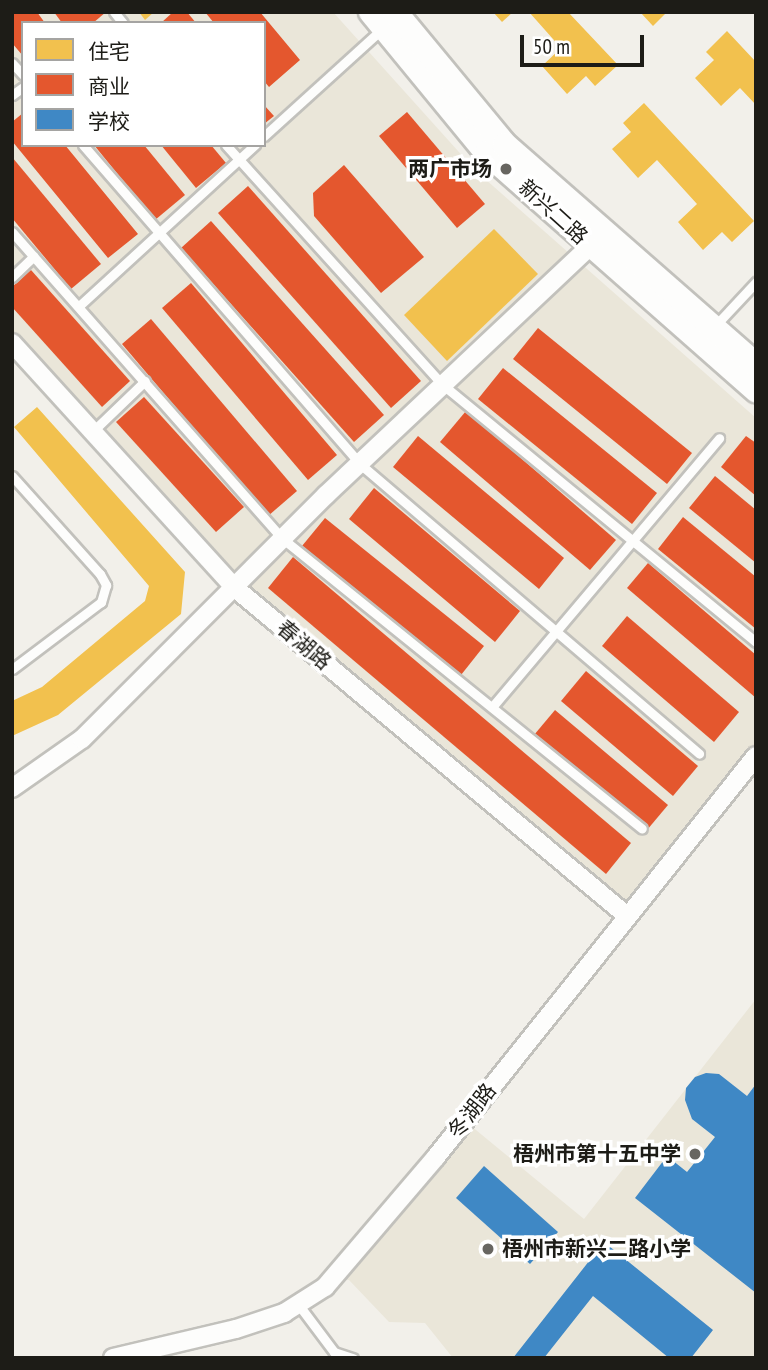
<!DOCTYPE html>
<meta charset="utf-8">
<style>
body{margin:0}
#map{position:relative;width:768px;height:1370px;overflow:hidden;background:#f2f0ea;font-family:"PT Sans Narrow","Noto Sans SC",sans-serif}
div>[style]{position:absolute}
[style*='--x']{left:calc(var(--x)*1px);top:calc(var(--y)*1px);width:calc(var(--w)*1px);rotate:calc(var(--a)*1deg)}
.built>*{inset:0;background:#eae6d9}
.homes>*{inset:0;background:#f2c14e}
.shops>*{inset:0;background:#e4572e}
.schools>*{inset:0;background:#3f88c5}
.roads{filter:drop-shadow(2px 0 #c2c1bc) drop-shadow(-2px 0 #c2c1bc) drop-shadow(0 2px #c2c1bc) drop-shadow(0 -2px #c2c1bc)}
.lane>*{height:9px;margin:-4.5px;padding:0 4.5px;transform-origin:4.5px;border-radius:4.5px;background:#fdfdfc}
.street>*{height:18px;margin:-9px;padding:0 9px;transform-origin:9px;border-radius:9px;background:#fdfdfc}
.secondary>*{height:24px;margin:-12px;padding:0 12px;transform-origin:12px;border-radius:12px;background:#fdfdfc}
.dots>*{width:19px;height:19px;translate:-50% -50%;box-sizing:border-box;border:4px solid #fff;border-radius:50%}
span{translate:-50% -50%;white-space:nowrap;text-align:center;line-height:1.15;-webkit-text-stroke:7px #fff;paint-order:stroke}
.poi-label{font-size:21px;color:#1d1c17;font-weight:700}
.right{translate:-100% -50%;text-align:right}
.left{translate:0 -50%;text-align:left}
.street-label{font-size:21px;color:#1d1c17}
.frame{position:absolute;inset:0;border:14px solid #1d1c17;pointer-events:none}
.legend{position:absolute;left:21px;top:21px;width:245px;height:126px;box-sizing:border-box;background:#fff;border:2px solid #a5a4a2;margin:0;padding:9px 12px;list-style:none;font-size:21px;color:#1d1c17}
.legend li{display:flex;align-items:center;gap:14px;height:35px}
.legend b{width:35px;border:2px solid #a5a4a2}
.scale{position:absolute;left:520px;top:35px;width:124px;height:32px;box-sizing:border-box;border:4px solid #1d1c17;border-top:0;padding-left:9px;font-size:21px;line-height:24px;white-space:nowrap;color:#1d1c17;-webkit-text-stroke:5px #fff;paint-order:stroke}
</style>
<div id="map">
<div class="built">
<i style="clip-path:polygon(evenodd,12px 12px,333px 12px,476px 171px,756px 418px,756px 756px,626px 915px,235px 588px,12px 343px,12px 12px,23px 23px,264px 23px,264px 145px,23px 145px,23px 23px)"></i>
<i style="clip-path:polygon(756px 999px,756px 1358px,453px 1358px,425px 1323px,389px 1322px,349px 1280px,332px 1279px,465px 1121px,584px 1219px)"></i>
</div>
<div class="homes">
<i style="clip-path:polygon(139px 12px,154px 12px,145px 20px)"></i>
<i style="clip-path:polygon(493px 12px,513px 12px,502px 22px)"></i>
<i style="clip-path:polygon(529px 12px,568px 12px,618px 65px,595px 86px,586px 76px,567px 94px,542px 66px,561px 48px)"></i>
<i style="clip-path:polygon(640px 12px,667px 12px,653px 26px)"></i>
<i style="clip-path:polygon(727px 31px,756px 62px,756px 105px,740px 88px,721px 106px,695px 78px,714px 60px,706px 52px)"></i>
<i style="clip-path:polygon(644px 103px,754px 221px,732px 242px,722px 232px,703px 250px,678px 222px,697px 204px,657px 160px,638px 178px,612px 149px,631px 132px,623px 123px)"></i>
<i style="clip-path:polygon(494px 229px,538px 274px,447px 361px,404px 315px)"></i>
<i style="clip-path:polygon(37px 407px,185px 572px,181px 614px,58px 715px,12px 736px,12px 701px,42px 687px,145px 601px,149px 586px,14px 427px)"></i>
</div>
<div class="shops">
<i style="clip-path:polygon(12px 12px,37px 12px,45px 23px,23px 23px,23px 56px,12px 43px)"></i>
<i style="clip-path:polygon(54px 12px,106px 12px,93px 23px,62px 23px)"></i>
<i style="clip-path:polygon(173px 12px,187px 12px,196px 23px,161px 23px)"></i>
<i style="clip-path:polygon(205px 12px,260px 12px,300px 60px,269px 87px,264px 81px,264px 23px,214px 23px)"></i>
<i style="clip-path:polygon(264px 105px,274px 116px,264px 124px)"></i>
<i style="clip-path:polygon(407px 112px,485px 204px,457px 228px,379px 136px)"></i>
<i style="clip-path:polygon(23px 113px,23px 145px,65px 145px,138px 234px,108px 258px,12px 141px,12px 122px)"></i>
<i style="clip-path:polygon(94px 145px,144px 145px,185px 195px,155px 220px)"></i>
<i style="clip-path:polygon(161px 145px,211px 145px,226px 163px,196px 188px)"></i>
<i style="clip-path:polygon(12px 157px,101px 264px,71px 289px,12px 218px)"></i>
<i style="clip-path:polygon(344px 165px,424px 257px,381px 293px,314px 216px,313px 193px)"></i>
<i style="clip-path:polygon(248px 186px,421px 381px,391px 408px,218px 213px)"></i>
<i style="clip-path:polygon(211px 221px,384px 415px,354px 442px,181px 248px)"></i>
<i style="clip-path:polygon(31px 270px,130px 381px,102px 407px,12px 307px,12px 287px)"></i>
<i style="clip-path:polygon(191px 283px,337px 455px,308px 480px,162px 308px)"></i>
<i style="clip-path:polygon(151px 319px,297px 491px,268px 516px,122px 344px)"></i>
<i style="clip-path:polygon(538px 328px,692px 453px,667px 484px,513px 359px)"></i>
<i style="clip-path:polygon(503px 368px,657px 493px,632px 524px,478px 399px)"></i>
<i style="clip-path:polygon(144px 397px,244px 507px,216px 532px,116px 422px)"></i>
<i style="clip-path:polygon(466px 411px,616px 540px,590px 570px,440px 442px)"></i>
<i style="clip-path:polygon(418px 436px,564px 558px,539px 589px,393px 467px)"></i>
<i style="clip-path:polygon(746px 436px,756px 443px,756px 496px,721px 467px)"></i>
<i style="clip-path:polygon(715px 476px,756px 510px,756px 563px,689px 508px)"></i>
<i style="clip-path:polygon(374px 488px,520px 611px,495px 642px,349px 519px)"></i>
<i style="clip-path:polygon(683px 517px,756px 577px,756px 629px,658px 549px)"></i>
<i style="clip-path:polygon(325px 518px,484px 646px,461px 675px,302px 546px)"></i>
<i style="clip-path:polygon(293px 557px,631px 843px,606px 874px,268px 588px)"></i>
<i style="clip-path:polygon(648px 563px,756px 655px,756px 698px,627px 588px)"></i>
<i style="clip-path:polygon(627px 616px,739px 712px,714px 742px,602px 646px)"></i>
<i style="clip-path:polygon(586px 671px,698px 766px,673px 796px,561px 701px)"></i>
<i style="clip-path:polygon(555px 710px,668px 805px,647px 830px,534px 735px)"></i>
</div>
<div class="schools">
<i style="clip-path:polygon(706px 1073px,719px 1074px,747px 1096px,756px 1084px,756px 1293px,635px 1198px,667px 1156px,687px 1172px,715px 1137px,692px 1119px,685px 1100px,686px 1088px,695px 1077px)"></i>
<i style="clip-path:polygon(484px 1166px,558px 1232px,530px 1264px,456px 1198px)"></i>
<i style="clip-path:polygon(604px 1242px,713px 1330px,691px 1358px,669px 1358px,593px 1296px,544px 1358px,513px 1358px)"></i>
</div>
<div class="roads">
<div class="lane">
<i style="--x:114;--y:12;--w:14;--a:51"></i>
<i style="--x:12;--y:63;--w:16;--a:47"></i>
<i style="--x:12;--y:95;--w:14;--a:-36"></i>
<i style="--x:264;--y:136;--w:159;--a:-42.2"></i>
<i style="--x:83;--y:145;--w:422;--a:49"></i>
<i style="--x:360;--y:464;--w:446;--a:40.5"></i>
<i style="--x:226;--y:145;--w:324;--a:47.9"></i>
<i style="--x:443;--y:385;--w:405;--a:39.4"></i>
<i style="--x:12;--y:232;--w:409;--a:48.6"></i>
<i style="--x:283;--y:539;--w:461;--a:38.9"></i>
<i style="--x:12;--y:277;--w:30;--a:-44"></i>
<i style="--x:79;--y:306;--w:239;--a:-42.5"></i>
<i style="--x:714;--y:327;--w:62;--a:-47"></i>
<i style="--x:93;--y:431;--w:72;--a:-43.9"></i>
<i style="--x:12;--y:476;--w:132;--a:48.1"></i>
<i style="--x:100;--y:574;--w:13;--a:61"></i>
<i style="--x:106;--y:585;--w:18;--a:106"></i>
<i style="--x:101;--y:602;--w:111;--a:143"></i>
<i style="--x:492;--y:707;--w:352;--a:-49.8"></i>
<i style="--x:298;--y:1304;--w:60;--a:53.1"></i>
<i style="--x:334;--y:1352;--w:20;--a:18"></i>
</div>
<div class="street">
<i style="--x:12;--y:343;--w:331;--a:47.7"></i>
<i style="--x:235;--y:588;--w:510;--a:39.91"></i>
<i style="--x:12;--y:788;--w:85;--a:-35"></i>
<i style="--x:82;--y:739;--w:345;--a:-45"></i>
<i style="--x:326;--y:495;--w:363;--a:-43.3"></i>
<i style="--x:113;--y:1358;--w:126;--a:-13.3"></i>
<i style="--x:236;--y:1329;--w:51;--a:-18.4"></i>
<i style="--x:284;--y:1313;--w:49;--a:-32.4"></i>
<i style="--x:325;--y:1287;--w:171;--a:-49.5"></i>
<i style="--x:436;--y:1157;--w:513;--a:-51.41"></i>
</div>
<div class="secondary">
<i style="--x:371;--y:12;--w:183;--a:50.6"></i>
<i style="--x:487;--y:153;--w:359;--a:41.4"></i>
<i style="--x:395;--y:12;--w:173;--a:50.4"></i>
<i style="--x:505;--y:145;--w:334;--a:41.2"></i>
</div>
</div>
<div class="dots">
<i style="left:506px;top:169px;background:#686661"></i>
<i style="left:695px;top:1154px;background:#686661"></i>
<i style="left:488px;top:1249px;background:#686661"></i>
</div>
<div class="poi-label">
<span class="right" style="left:492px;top:169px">两广市场</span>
<span class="right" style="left:681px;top:1154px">梧州市第十五中学</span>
<span class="left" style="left:502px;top:1249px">梧州市新兴二路小学</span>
</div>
<div class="street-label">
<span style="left:553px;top:212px;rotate:42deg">新兴二路</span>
<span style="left:304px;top:645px;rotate:40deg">春湖路</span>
<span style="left:472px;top:1111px;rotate:-52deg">冬湖路</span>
</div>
<div class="frame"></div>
<ul class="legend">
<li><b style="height:19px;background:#f2c14e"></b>住宅</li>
<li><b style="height:19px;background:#e4572e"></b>商业</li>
<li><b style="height:19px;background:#3f88c5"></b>学校</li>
</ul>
<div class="scale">50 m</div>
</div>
